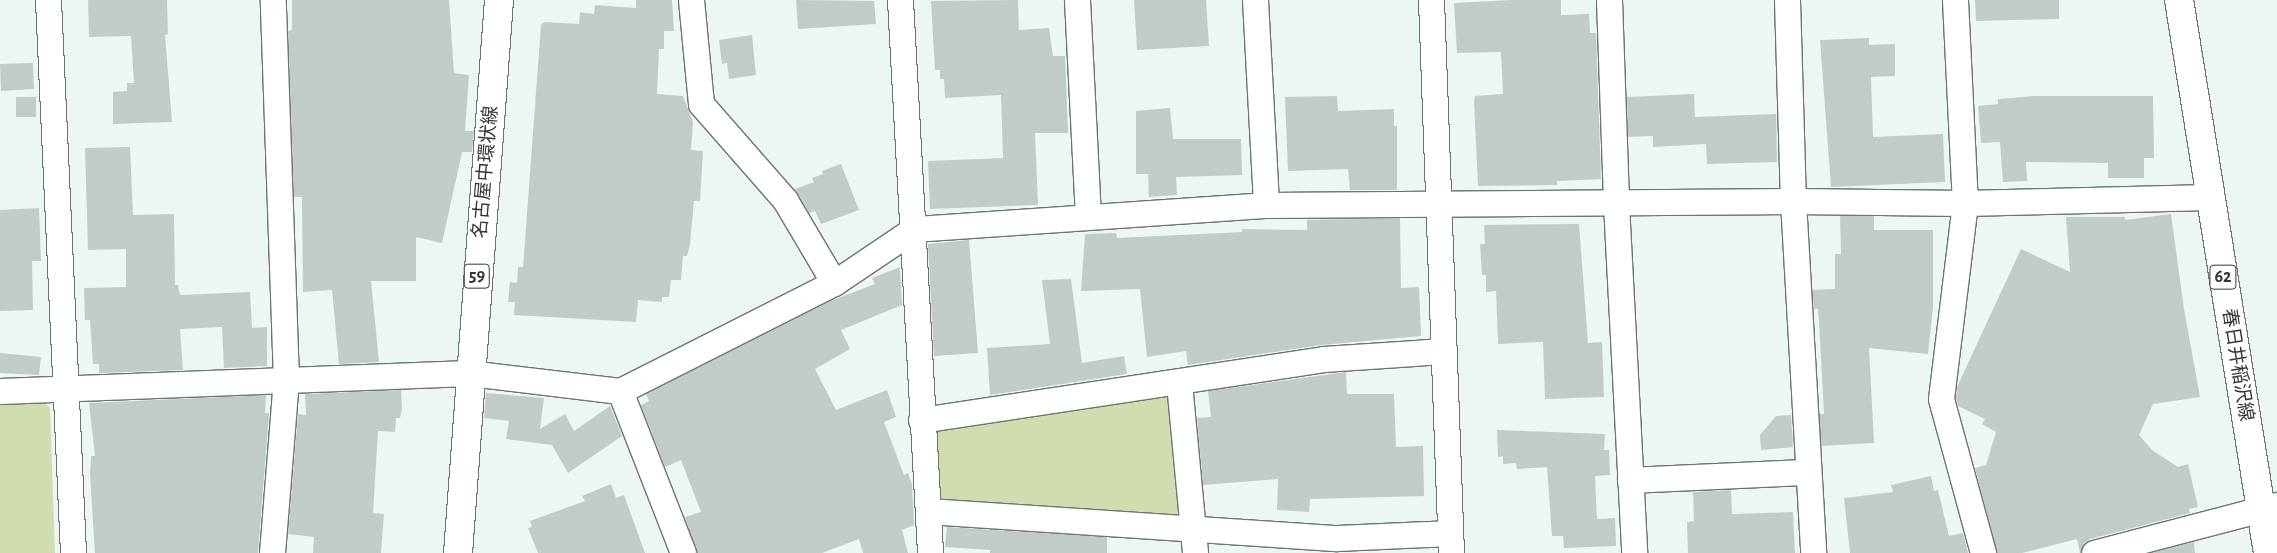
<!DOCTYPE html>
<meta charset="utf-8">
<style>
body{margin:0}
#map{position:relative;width:2277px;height:553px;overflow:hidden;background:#edf7f1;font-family:"Alegreya Sans","Noto Sans JP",sans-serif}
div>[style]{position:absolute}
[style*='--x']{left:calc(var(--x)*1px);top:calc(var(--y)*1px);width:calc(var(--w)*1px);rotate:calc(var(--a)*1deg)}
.green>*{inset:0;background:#cfddaf}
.building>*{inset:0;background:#c1ccc9}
.roads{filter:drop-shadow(1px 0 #6d7570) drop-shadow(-1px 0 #6d7570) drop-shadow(0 1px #6d7570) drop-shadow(0 -1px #6d7570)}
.minor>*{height:25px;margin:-12.5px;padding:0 12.5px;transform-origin:12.5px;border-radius:12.5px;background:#fff}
.primary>*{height:28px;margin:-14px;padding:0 14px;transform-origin:14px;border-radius:14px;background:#fff}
span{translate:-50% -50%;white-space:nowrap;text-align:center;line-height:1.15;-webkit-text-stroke:4px #fff;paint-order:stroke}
.shield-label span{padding:1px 4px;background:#fff;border:1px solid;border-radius:4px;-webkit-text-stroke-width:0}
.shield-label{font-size:18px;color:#343735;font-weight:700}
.street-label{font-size:19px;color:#343735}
</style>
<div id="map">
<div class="green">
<i style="clip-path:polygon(1167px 392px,1176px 398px,1184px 506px,1175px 515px,948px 502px,937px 495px,934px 433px,944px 421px)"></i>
<i style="clip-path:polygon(44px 402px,50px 408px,55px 553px,0 553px,0 403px)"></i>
</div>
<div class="building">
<i style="clip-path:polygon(88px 0,167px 0,168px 34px,165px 35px,172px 122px,113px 124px,113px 92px,127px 91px,127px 83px,134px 83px,131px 36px,89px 37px)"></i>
<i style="clip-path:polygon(292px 0,449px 0,454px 73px,469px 75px,465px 131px,474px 131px,472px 152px,462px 152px,442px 243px,416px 237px,416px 281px,371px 281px,379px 362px,339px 364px,332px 290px,303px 292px,302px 197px,294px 197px,288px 31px,292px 30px)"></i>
<i style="clip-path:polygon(636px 0,672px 0,674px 31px,664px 31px,664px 49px,659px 49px,657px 94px,683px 96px,693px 122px,691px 150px,703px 151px,700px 201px,694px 201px,690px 244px,687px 256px,683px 256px,681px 280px,671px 280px,669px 297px,662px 297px,662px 302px,638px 300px,636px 322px,514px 315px,515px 302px,508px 302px,510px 282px,517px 283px,518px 267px,523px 267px,541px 25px,544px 22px,579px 24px,580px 12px,594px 14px,595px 5px,636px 8px)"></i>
<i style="clip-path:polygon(796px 0,874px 1px,876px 24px,798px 29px)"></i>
<i style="clip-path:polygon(1018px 0,1019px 30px,1049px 28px,1053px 56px,1065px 56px,1068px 133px,1035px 133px,1038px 205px,930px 209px,928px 161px,1003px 158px,1001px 95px,945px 98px,944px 79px,940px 79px,940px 70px,935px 70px,931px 1px)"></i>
<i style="clip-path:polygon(1134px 0,1206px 0,1209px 46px,1137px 50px)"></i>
<i style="clip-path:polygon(1512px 0,1561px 0,1561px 15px,1589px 14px,1590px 33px,1596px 33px,1601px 179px,1557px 181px,1557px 185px,1478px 186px,1474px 101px,1475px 96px,1503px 94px,1501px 52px,1457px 53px,1454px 3px)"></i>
<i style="clip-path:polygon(1975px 0,2059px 0,2059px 19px,1976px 21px)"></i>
<i style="clip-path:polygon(752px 35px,756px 75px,729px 79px,727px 63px,722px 64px,719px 40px)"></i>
<i style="clip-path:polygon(1869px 38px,1869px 45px,1895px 44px,1895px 76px,1871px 77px,1873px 137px,1943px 134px,1945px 182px,1831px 187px,1820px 40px)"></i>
<i style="clip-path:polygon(33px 63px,34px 89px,1px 91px,0 64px)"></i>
<i style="clip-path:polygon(1694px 94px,1695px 117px,1776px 114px,1777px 162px,1707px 164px,1706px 144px,1653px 147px,1653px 136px,1628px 137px,1627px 97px)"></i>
<i style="clip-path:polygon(1337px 96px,1338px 111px,1394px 109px,1394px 126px,1397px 126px,1397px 190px,1350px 190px,1348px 169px,1288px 171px,1285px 97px)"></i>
<i style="clip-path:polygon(2035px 96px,2153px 96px,2154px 158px,2144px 158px,2144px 178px,2108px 178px,2108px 163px,2026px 162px,2027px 181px,2003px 182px,2000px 142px,1981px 143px,1978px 106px,1998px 104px,1998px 99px)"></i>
<i style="clip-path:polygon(16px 97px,36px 97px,36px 117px,16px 117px)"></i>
<i style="clip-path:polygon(1170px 108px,1173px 139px,1241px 139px,1242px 175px,1176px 177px,1177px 195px,1149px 197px,1148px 174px,1136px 174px,1136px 111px)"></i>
<i style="clip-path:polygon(130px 147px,133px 215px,174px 214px,175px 285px,178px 285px,180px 295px,250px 292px,252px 328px,267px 327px,267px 366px,224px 368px,222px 327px,180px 329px,183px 370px,99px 373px,99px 364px,93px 364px,90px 320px,85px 320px,84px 288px,126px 287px,126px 249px,88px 250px,85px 148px)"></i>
<i style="clip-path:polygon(841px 164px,859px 210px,821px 224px,815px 211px,809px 213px,795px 189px,814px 182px,812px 178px,823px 174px,822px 171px)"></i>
<i style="clip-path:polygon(39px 208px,41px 261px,32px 261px,33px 310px,0 311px,0 210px)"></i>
<i style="clip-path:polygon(2171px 214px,2184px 309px,2200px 397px,2153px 404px,2139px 435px,2152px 450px,2178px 467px,2188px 464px,2198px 507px,2189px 509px,2190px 513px,2090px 539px,2084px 543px,2080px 553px,2077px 539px,2022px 553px,1997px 553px,1975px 468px,1986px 465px,1996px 432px,1982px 424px,1985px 419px,1958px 406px,1956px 398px,1957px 387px,2021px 249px,2070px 272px,2066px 217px,2125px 217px,2125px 220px)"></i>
<i style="clip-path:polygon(1840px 216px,1874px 216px,1874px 230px,1933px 230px,1933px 307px,1928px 354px,1869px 348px,1874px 443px,1821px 446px,1819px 414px,1824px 414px,1819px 322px,1818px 309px,1814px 309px,1812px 290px,1835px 289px,1835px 254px,1841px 254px)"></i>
<i style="clip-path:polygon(1400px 218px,1401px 288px,1419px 287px,1421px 336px,1321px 345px,1188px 365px,1186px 351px,1147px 357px,1140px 289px,1081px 291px,1085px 234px,1116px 233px,1117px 238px,1242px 232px,1242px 229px,1307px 230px,1307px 220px)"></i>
<i style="clip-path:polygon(1579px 224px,1588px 343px,1602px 342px,1604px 397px,1545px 399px,1543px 342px,1498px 344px,1496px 291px,1486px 292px,1486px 275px,1482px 275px,1480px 244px,1485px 244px,1484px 225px)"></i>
<i style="clip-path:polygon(969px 240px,978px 353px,934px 356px,928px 244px)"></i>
<i style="clip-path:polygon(900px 267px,902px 305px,841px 330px,850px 349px,815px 369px,836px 410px,887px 390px,896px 417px,884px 422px,904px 475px,908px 473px,912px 484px,914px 525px,902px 530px,908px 553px,863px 553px,859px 539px,822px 553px,697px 553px,685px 517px,701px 512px,681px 460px,665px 467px,641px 405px,649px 401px,646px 394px,828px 302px,875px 284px,872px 278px)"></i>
<i style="clip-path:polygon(1071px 279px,1082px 363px,1124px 356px,1127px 374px,990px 395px,987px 348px,1050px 344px,1042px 280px)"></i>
<i style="clip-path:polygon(0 353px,41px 357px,39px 375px,0 373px)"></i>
<i style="clip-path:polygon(1346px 372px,1347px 394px,1394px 394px,1396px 447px,1423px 446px,1424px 496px,1310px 499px,1309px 512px,1277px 510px,1278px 479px,1203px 485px,1197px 418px,1211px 417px,1208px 391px)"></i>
<i style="clip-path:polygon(401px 390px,402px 409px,400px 418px,396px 418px,395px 432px,378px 431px,373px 513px,384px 514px,381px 553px,313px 553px,314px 537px,288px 534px,298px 414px,306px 415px,305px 394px)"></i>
<i style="clip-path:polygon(486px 393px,544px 398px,540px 429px,565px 414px,574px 431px,610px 406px,622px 436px,568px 473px,552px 445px,506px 439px,509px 421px,484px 418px)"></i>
<i style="clip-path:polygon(266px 395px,265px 413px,269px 413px,258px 553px,95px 553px,90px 474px,91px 456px,95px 456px,89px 403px)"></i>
<i style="clip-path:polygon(1791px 415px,1793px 447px,1761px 450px,1760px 435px,1776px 416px)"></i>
<i style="clip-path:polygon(1497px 430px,1605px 434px,1604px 450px,1609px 450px,1610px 475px,1595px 476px,1597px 519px,1615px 518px,1616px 546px,1564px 548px,1563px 536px,1552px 536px,1547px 467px,1517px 469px,1516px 463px,1503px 464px,1503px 456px,1498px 457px)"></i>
<i style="clip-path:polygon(1931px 476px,1934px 491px,1938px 490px,1949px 536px,1963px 533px,1968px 553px,1850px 553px,1844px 498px,1893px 492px,1891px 485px)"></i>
<i style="clip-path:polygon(611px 484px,616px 498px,624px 495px,645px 553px,538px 553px,528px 528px,532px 527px,530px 521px,585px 501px,582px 496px)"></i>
<i style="clip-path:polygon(1731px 490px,1732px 514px,1793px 512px,1795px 553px,1688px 553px,1687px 522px,1694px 521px,1693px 492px)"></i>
<i style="clip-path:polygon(947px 527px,1107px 537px,1107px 553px,990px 553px,990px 550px,945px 547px)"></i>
<i style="clip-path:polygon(2194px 542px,2195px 553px,2151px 553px)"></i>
</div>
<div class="roads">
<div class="minor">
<i style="--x:48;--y:0;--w:554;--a:87.41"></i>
<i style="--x:691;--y:0;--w:104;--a:84.5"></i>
<i style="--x:701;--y:104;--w:128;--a:48.8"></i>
<i style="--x:785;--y:200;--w:96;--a:59.4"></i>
<i style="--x:900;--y:0;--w:554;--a:86.89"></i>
<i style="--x:1077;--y:0;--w:217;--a:87.1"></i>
<i style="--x:1255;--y:0;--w:205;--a:86.9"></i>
<i style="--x:1431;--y:0;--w:553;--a:87.93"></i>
<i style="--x:1609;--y:0;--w:204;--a:88"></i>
<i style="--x:1616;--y:204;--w:349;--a:87"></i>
<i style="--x:1787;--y:0;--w:201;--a:88.3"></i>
<i style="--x:1793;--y:201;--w:353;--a:86.7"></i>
<i style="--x:1955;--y:0;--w:203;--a:87.2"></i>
<i style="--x:1965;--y:203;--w:197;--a:97"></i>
<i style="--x:1941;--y:399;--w:160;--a:74.7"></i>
<i style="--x:1179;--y:383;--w:171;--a:84.6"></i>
<i style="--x:0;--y:391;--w:469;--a:-2.2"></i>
<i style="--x:469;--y:373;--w:152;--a:6.8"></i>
<i style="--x:620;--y:391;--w:240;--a:-26.8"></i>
<i style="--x:834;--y:283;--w:97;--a:-34"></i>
<i style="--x:914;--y:229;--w:353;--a:-3.9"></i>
<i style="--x:1266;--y:205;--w:527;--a:-0.43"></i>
<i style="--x:1793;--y:201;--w:172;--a:0.7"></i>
<i style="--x:1965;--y:203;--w:245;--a:-1.4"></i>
<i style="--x:620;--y:391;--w:174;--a:68.7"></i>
<i style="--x:921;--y:420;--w:407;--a:-8.6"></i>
<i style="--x:1323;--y:359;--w:120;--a:-3.8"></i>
<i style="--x:1630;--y:480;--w:178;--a:-2.6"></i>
<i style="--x:928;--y:511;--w:410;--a:3.8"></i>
<i style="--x:1337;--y:538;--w:113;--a:-2.5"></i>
<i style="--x:272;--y:553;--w:174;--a:-85.4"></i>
<i style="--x:286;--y:380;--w:380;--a:-92"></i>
<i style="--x:2094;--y:553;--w:189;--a:-14.7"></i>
</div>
<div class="primary">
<i style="--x:2179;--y:0;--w:560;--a:80.86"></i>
<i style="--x:458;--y:553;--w:555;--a:-85.76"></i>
</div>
</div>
<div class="shield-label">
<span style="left:477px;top:276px">59</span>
<span style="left:2223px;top:277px">62</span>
</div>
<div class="street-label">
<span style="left:486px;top:172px;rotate:-85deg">名古屋中環状線</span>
<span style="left:2237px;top:365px;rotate:81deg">春日井稲沢線</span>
</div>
</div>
